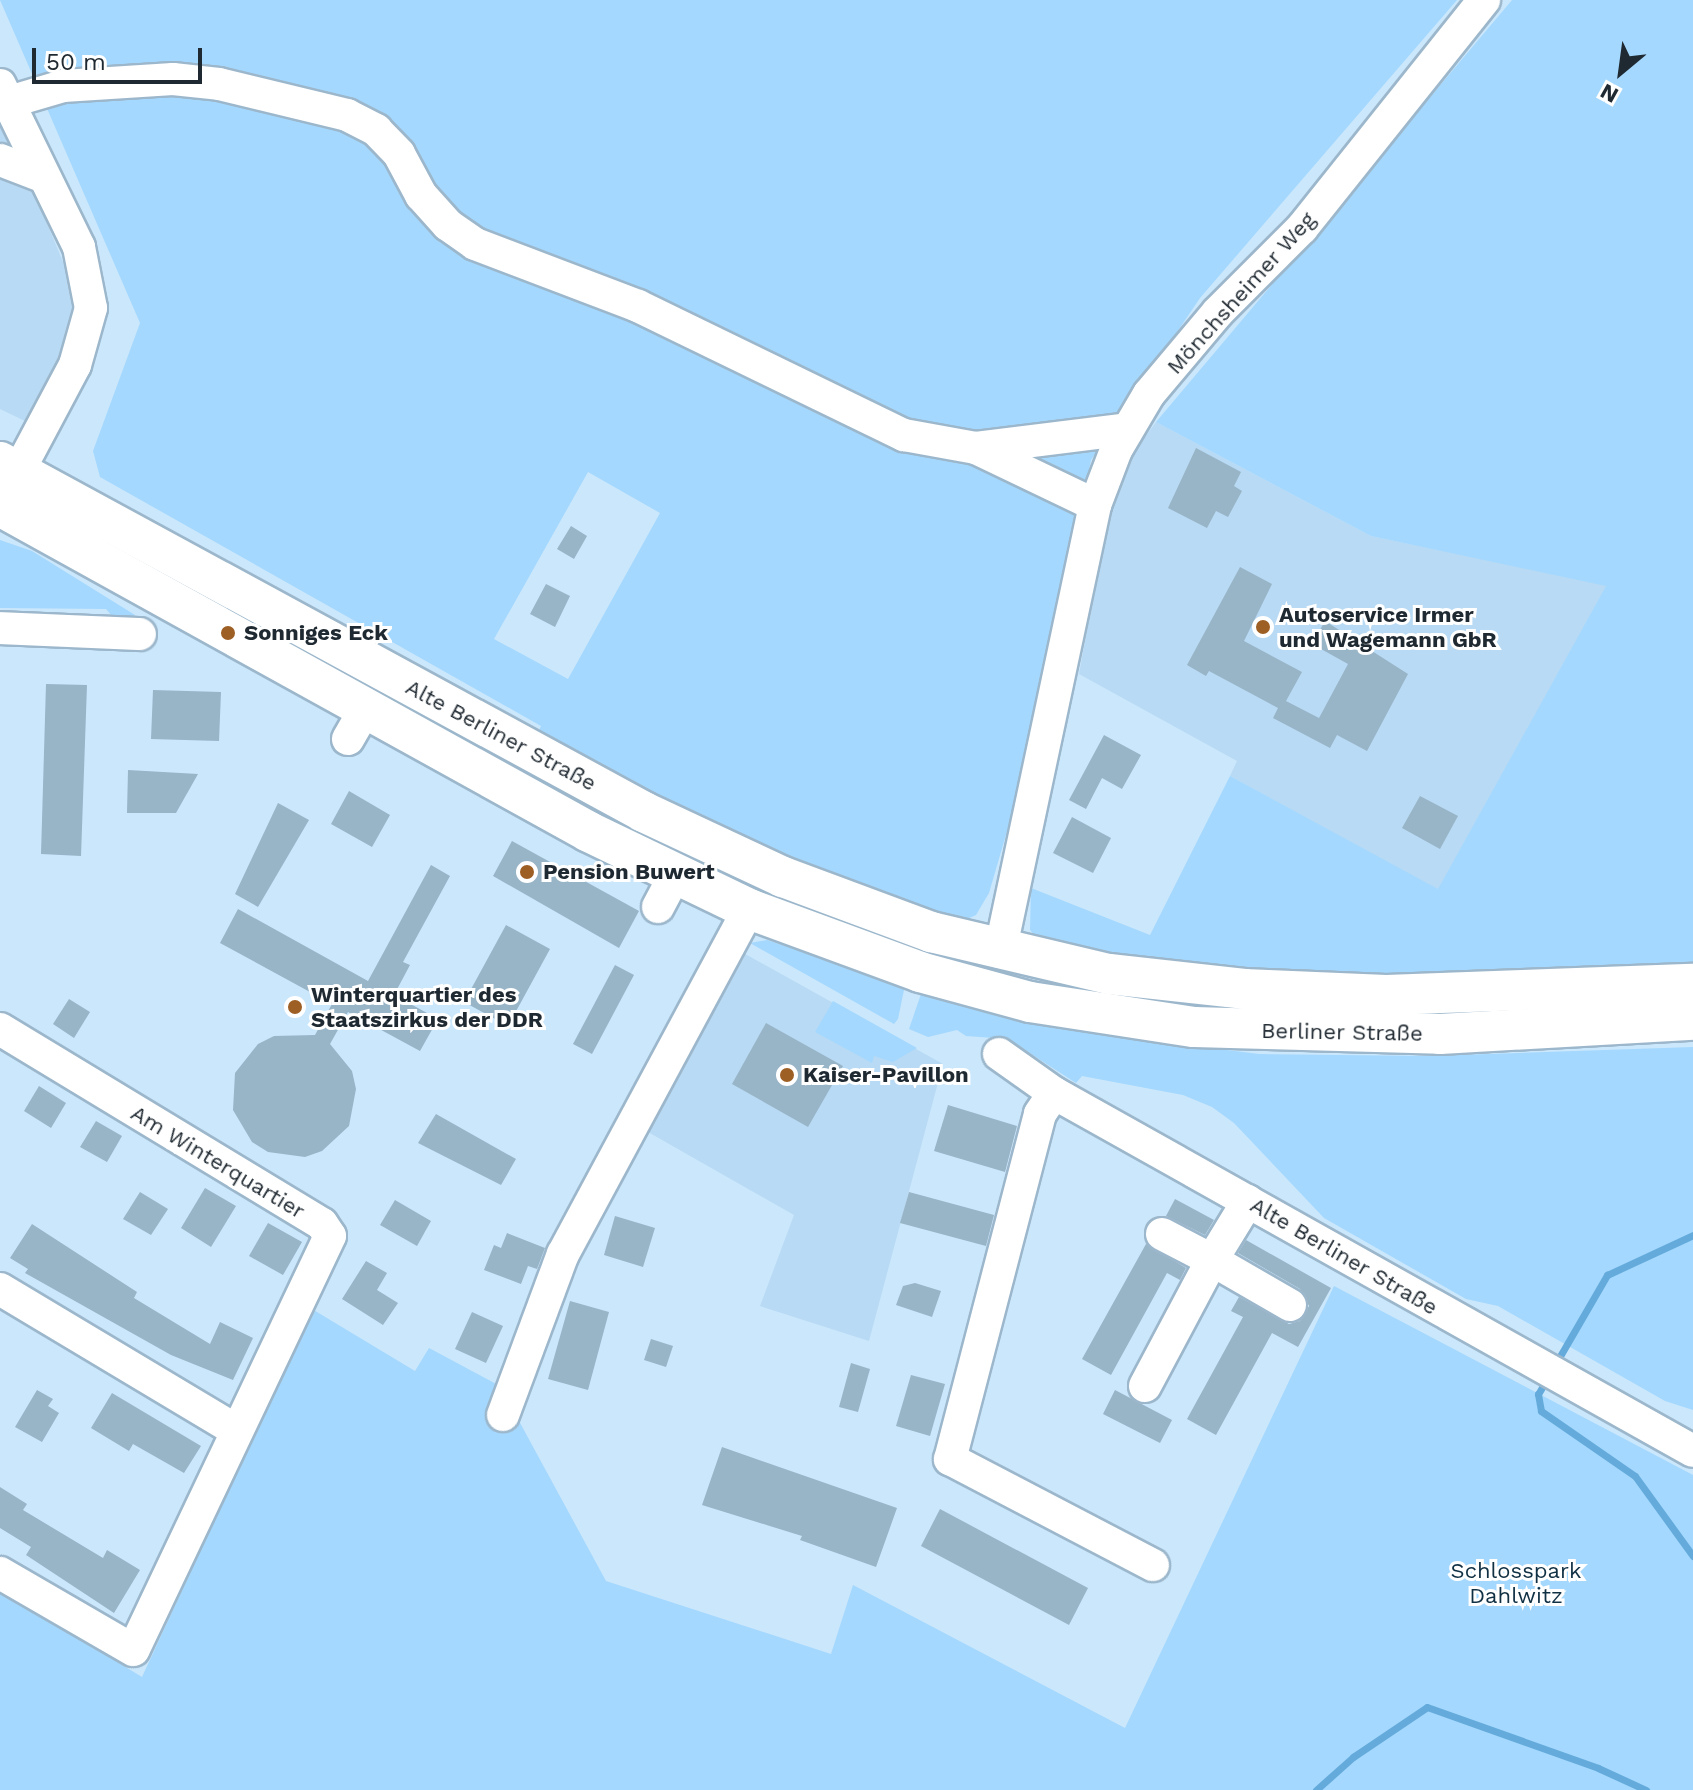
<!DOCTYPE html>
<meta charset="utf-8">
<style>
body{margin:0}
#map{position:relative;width:1693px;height:1790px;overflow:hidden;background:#cbe7fc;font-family:"Work Sans",sans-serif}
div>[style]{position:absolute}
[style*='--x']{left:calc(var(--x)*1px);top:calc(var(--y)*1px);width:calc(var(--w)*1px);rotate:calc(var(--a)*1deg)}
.built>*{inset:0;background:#b8daf4}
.green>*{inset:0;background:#a4d8fe}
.stream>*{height:7px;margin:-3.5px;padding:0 3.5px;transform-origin:3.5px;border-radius:3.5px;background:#64abdc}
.building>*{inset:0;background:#98b4c7}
.roads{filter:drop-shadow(2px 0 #9cb7cb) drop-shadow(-2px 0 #9cb7cb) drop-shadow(0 2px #9cb7cb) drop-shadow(0 -2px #9cb7cb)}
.minor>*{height:32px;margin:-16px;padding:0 16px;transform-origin:16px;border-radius:16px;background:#fff}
.major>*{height:40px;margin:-20px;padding:0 20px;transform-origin:20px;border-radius:20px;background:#fff}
.dots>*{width:22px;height:22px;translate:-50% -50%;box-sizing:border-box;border:4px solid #fff;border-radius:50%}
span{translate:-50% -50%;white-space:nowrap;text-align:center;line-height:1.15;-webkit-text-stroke:6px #fff;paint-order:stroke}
.street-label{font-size:22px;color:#1f2931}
.poi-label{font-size:22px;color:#1f2931;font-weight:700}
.left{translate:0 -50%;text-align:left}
.park-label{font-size:22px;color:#103044}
.north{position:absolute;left:1581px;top:32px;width:80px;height:80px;-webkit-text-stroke:6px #fff;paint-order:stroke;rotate:209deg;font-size:22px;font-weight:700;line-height:32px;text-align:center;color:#1f2931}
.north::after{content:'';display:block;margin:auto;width:28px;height:36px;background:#1f2931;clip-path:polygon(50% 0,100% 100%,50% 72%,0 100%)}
.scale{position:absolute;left:32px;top:48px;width:170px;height:36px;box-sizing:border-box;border:4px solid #1f2931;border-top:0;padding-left:10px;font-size:24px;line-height:28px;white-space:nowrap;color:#1f2931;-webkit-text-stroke:6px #fff;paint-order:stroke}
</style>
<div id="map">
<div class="built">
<i style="clip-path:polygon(0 111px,84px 312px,25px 421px,0 409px)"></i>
<i style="clip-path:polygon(1156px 422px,1371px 536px,1607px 585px,1438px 890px,1230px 776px,1237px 761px,1079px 674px,1115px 478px)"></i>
<i style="clip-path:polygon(738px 950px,943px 1064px,869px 1341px,760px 1306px,794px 1215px,641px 1128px)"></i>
</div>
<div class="green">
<i style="clip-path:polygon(evenodd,0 0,1457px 0,1200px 298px,1091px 460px,1038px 725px,989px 893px,976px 915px,967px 919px,873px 893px,730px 837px,537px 735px,541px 726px,100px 477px,93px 451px,140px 323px,0 0,588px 472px,660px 513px,568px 679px,494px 639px,588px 472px)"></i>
<i style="clip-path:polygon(1512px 0,1693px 0,1693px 967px,1441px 979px,1226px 974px,1040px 942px,1030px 930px,1031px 888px,1150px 935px,1230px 776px,1438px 889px,1606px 586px,1371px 536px,1156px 422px)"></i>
<i style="clip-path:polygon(0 540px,32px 551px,135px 615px,118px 623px,106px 609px,0 608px)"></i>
<i style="clip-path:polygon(767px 940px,905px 985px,898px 1019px,894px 1024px,750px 943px)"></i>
<i style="clip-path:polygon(922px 991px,1131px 1038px,1259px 1054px,1428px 1056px,1693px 1047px,1693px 1410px,1665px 1401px,1498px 1306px,1466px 1299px,1324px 1218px,1234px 1123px,1212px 1107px,1183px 1095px,1082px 1076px,1076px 1083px,1008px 1039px,966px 1036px,957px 1030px,928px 1037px,909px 1029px)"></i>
<i style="clip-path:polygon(833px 1001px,917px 1048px,893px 1062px,874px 1056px,872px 1063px,815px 1032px)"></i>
<i style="clip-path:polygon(1334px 1286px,1693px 1475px,1693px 1790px,0 1790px,0 1591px,142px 1677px,312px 1309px,415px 1371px,429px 1348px,500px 1386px,606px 1581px,831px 1654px,853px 1585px,1125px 1728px)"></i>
</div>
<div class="stream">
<i style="--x:1556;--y:1363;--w:102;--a:-59.9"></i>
<i style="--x:1607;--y:1275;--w:95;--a:-24.9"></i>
<i style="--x:1548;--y:1377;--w:20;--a:120"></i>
<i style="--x:1538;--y:1394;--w:17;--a:80"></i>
<i style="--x:1541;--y:1411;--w:114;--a:34.7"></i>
<i style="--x:1635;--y:1476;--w:99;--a:54.1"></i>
<i style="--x:1316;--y:1790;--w:50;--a:-41.7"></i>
<i style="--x:1353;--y:1757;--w:89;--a:-34"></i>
<i style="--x:1427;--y:1707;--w:182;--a:19.6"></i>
<i style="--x:1598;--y:1768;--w:53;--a:24.6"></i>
</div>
<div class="building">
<i style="clip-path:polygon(1196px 448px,1241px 472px,1234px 486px,1242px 491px,1228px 517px,1216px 511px,1207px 528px,1168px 508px)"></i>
<i style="clip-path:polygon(571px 526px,587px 536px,574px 559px,557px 549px)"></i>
<i style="clip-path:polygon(1240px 567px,1272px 584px,1244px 641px,1302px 672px,1286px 701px,1319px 718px,1348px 664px,1312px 644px,1325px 621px,1408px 674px,1367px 751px,1337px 735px,1330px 748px,1273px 718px,1278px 708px,1209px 671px,1206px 676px,1187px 665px)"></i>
<i style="clip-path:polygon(546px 584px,570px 596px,555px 627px,530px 614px)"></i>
<i style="clip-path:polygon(46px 684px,87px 685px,81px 856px,41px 854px)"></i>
<i style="clip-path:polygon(153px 690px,221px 692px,219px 741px,151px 739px)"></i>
<i style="clip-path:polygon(1104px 735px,1141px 755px,1122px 789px,1102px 778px,1086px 809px,1069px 800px)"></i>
<i style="clip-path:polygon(128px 770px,198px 774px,176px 813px,127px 813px)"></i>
<i style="clip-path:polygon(349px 791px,390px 815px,372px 847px,331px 824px)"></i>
<i style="clip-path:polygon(1420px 796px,1458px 816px,1440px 849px,1402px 828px)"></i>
<i style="clip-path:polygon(278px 803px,309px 820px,258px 907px,235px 894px)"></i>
<i style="clip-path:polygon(1072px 817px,1111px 838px,1093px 873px,1053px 853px)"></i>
<i style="clip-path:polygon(512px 841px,639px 911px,619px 948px,493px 876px)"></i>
<i style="clip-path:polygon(431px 865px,450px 876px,403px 962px,410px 965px,394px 995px,438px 1019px,420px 1051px,348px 1012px,330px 1044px,352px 1071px,356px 1089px,349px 1126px,322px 1151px,305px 1157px,268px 1152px,252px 1142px,233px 1110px,235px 1073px,258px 1044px,274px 1036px,315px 1035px,332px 1004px,220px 943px,238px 909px,368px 981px)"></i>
<i style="clip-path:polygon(506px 925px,550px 949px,508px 1026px,464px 1002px)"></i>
<i style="clip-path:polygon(615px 965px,634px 975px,592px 1054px,573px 1044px)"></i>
<i style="clip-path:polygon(69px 999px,90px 1012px,74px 1038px,53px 1024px)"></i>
<i style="clip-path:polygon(766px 1023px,843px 1066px,808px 1127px,732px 1084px)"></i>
<i style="clip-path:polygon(39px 1086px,66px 1103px,51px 1128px,24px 1111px)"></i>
<i style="clip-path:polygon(948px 1105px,1017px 1126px,1005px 1172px,934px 1151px)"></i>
<i style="clip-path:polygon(436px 1114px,516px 1159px,501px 1185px,418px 1143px)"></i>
<i style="clip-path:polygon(96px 1121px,122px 1136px,107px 1162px,80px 1147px)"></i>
<i style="clip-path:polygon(205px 1188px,236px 1206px,211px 1247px,181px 1228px)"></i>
<i style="clip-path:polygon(140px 1192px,168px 1209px,151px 1235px,123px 1219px)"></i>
<i style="clip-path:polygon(909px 1192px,994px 1215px,986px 1246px,900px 1223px)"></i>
<i style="clip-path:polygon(1175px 1199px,1214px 1220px,1205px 1235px,1166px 1216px)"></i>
<i style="clip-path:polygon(395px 1200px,431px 1221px,417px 1246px,380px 1225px)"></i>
<i style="clip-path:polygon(615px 1216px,655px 1228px,643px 1267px,604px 1255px)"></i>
<i style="clip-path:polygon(268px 1223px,302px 1242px,283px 1275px,249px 1256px)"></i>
<i style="clip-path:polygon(32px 1224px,137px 1292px,134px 1298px,210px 1344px,220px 1322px,253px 1338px,233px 1380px,171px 1355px,25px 1273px,28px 1269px,10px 1258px)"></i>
<i style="clip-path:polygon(507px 1233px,545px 1248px,537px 1269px,528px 1266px,521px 1284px,484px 1270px,494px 1245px,501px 1248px)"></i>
<i style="clip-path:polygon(1246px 1240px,1331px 1288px,1298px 1347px,1272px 1333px,1216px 1435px,1187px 1419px,1243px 1317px,1231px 1311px,1239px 1297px,1289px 1324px,1300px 1321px,1309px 1306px,1300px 1289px,1238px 1253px)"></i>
<i style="clip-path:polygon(1146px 1244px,1186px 1268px,1180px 1280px,1167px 1273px,1111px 1375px,1082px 1359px)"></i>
<i style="clip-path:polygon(366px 1261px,387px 1273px,377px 1290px,398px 1303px,383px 1325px,342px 1299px)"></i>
<i style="clip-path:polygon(915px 1283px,941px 1291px,932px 1317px,896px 1305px,903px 1286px)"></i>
<i style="clip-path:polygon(570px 1301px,609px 1312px,588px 1390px,548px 1379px)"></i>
<i style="clip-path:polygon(472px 1312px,503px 1326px,486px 1363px,455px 1349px)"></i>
<i style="clip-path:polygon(651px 1339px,673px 1346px,666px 1367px,644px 1360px)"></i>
<i style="clip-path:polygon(851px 1363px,870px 1369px,858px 1412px,839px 1407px)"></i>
<i style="clip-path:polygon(911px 1375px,945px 1384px,930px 1436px,896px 1426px)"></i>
<i style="clip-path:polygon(37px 1390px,53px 1399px,48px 1406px,59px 1413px,42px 1442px,15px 1427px)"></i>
<i style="clip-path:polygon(1115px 1390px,1172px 1420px,1160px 1443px,1103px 1414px)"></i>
<i style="clip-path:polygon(112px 1393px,201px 1446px,184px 1473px,133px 1444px,129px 1451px,91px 1428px)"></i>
<i style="clip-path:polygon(722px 1447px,897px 1508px,876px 1567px,800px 1540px,802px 1536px,702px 1505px)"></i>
<i style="clip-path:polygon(0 1487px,27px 1504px,23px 1510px,103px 1558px,107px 1550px,140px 1570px,114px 1613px,26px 1555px,31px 1547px,0 1528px)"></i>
<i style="clip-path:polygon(940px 1509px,1088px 1588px,1069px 1625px,921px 1546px)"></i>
</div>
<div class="roads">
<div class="minor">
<i style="--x:0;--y:85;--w:180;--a:64"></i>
<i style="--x:79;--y:247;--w:62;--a:78.9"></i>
<i style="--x:91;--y:308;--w:59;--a:105.7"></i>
<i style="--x:75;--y:365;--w:143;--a:118"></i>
<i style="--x:9;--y:102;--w:56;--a:-16.5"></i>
<i style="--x:63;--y:86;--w:110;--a:-3.6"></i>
<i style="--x:173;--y:79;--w:46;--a:6.2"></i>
<i style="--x:219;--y:84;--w:132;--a:13.6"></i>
<i style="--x:347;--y:115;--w:33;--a:27"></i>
<i style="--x:376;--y:130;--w:33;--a:46"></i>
<i style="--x:399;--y:154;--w:47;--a:61.8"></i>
<i style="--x:421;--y:195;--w:40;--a:48"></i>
<i style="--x:448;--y:225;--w:33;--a:35"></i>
<i style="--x:475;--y:244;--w:174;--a:20.8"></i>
<i style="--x:638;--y:306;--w:296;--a:25.9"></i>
<i style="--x:904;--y:435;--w:73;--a:10.2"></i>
<i style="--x:976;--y:448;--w:132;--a:25.6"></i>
<i style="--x:0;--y:160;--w:45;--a:20.9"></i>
<i style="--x:976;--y:448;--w:153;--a:-7.1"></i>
<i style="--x:0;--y:628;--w:140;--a:2.5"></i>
<i style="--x:348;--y:739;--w:34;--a:-60"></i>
<i style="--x:658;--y:907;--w:36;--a:-62"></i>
<i style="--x:1000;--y:952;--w:457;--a:-78"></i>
<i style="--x:1095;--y:505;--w:59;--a:-69.1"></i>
<i style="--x:1116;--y:450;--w:65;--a:-59.5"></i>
<i style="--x:1149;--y:394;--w:107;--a:-49.9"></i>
<i style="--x:1218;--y:312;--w:119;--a:-45"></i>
<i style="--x:1302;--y:228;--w:292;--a:-51.4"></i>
<i style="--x:0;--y:1029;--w:376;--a:31.2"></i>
<i style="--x:322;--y:1224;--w:14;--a:56"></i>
<i style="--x:330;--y:1236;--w:458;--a:115.4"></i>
<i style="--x:133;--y:1650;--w:154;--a:-149.9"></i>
<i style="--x:999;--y:1054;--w:67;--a:35.3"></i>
<i style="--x:1054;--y:1093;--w:732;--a:29.26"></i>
<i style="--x:1054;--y:1093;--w:25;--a:124"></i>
<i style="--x:1040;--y:1114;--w:357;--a:104.6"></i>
<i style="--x:950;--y:1459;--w:229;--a:27.6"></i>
<i style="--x:1162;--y:1234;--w:56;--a:27.5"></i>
<i style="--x:1212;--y:1260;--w:69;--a:-58.6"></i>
<i style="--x:0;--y:1289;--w:276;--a:30.9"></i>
<i style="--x:1145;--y:1386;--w:143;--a:-62"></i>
<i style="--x:1212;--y:1260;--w:90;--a:30"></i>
<i style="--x:503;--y:1415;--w:172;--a:-69.6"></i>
<i style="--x:563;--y:1254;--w:392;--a:-61.7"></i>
</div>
<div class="major">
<i style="--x:0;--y:462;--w:733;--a:28.52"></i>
<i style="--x:644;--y:812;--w:153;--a:25.1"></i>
<i style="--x:783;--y:877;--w:158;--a:20.4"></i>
<i style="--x:931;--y:932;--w:183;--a:13.3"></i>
<i style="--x:1109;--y:974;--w:136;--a:6.3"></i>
<i style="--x:1244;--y:989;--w:142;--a:2.4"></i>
<i style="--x:1386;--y:995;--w:307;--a:-2.1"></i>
<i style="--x:0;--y:506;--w:673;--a:28.96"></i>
<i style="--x:589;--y:832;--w:178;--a:25.7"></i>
<i style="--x:749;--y:909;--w:182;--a:20.2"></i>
<i style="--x:920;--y:972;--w:114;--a:15.3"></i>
<i style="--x:1030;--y:1002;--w:166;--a:8.7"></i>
<i style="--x:1194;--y:1027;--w:246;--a:1.6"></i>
<i style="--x:1440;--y:1034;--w:253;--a:-3.2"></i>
</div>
</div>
<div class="dots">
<i style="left:1263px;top:627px;background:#9e5f25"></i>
<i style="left:228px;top:633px;background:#9e5f25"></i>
<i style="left:527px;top:872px;background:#9e5f25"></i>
<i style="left:295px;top:1007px;background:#9e5f25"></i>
<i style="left:787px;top:1075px;background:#9e5f25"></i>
</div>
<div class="street-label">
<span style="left:1241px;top:293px;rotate:-48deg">Mönchsheimer Weg</span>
<span style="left:501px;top:735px;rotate:28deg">Alte Berliner Straße</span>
<span style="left:1342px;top:1032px;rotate:1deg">Berliner Straße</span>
<span style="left:218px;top:1162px;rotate:31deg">Am Winterquartier</span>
<span style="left:1344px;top:1256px;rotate:30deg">Alte Berliner Straße</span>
</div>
<div class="poi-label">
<span class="left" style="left:1279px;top:627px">Autoservice Irmer<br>und Wagemann GbR</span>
<span class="left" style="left:244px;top:633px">Sonniges Eck</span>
<span class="left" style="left:543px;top:872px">Pension Buwert</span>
<span class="left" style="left:311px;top:1007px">Winterquartier des<br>Staatszirkus der DDR</span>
<span class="left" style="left:803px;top:1075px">Kaiser-Pavillon</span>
</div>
<div class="park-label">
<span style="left:1516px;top:1583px">Schlosspark<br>Dahlwitz</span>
</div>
<div class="north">N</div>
<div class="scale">50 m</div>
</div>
